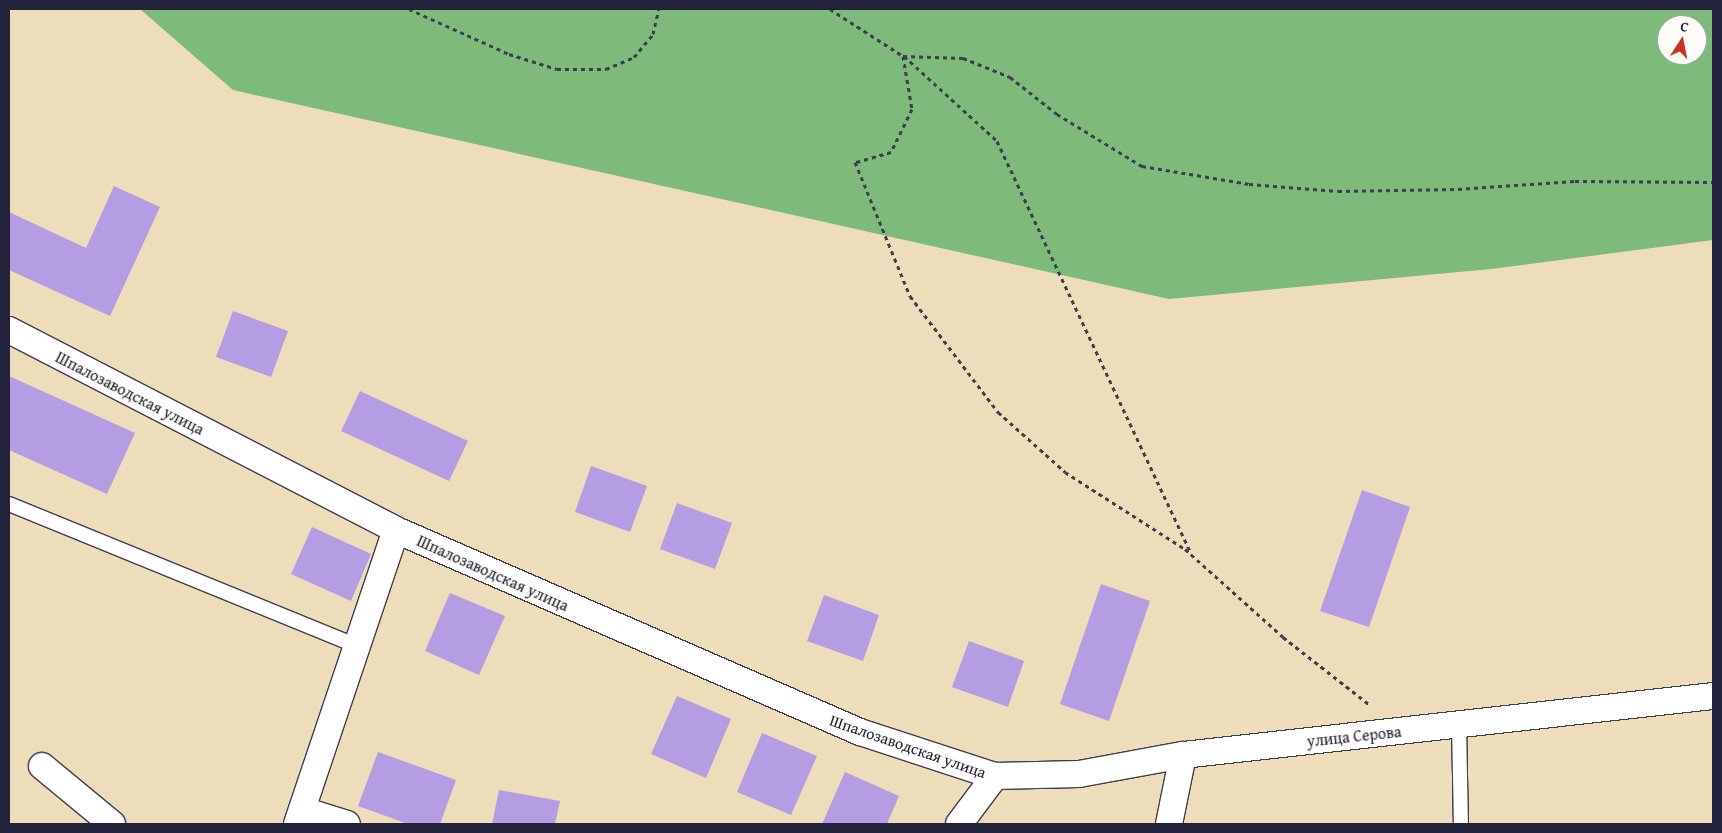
<!DOCTYPE html>
<meta charset="utf-8">
<style>
body{margin:0}
#map{position:relative;width:1722px;height:833px;overflow:hidden;background:#edddba;font-family:"Gentium Book Plus",serif}
div>[style]{position:absolute}
[style*='--x']{left:calc(var(--x)*1px);top:calc(var(--y)*1px);width:calc(var(--w)*1px);rotate:calc(var(--a)*1deg)}
.forest>*{inset:0;background:#7eba79}
.building>*{inset:0;background:#b59de4}
.path>*{height:3px;margin-top:-1.5px;transform-origin:0;background:repeating-linear-gradient(90deg,#403e4e 0 4px,transparent 0 8px)}
.roads{filter:drop-shadow(1px 0 #403e4e) drop-shadow(-1px 0 #403e4e) drop-shadow(0 1px #403e4e) drop-shadow(0 -1px #403e4e)}
.lane>*{height:14px;margin:-7px;padding:0 7px;transform-origin:7px;border-radius:7px;background:#fff}
.street>*{height:26px;margin:-13px;padding:0 13px;transform-origin:13px;border-radius:13px;background:#fff}
span{translate:-50% -50%;white-space:nowrap;text-align:center;line-height:1.15;-webkit-text-stroke:4px #fdfcf7;paint-order:stroke}
.street-label{font-size:16px;color:#22223b}
.frame{position:absolute;inset:0;border:10px solid #22223b;pointer-events:none}
.north{position:absolute;left:1657px;top:15px;width:50px;height:50px;box-sizing:border-box;background:#fdfcf7;border:1px solid #a5a5ac;border-radius:50%;rotate:11deg;font-size:14px;font-weight:700;line-height:20px;text-align:center;color:#22223b}
.north::after{content:'';display:block;margin:auto;width:18px;height:22px;background:#c8321e;clip-path:polygon(50% 0,100% 100%,50% 72%,0 100%)}
</style>
<div id="map">
<div class="forest">
<i style="clip-path:polygon(evenodd,140px 9px,1713px 9px,1713px 240px,1491px 269px,1169px 299px,233px 90px,140px 9px,1667px 25px,1697px 25px,1697px 55px,1667px 55px,1667px 25px)"></i>
</div>
<div class="building">
<i style="clip-path:polygon(114px 186px,160px 207px,110px 316px,9px 270px,9px 212px,86px 248px)"></i>
<i style="clip-path:polygon(233px 311px,288px 331px,271px 377px,216px 357px)"></i>
<i style="clip-path:polygon(9px 376px,135px 433px,107px 494px,9px 450px)"></i>
<i style="clip-path:polygon(360px 391px,468px 441px,449px 481px,341px 431px)"></i>
<i style="clip-path:polygon(591px 466px,647px 486px,630px 532px,575px 512px)"></i>
<i style="clip-path:polygon(1362px 490px,1410px 507px,1369px 627px,1320px 611px)"></i>
<i style="clip-path:polygon(677px 503px,732px 523px,715px 569px,660px 549px)"></i>
<i style="clip-path:polygon(312px 527px,371px 554px,351px 601px,291px 574px)"></i>
<i style="clip-path:polygon(1101px 584px,1150px 601px,1109px 721px,1060px 704px)"></i>
<i style="clip-path:polygon(450px 593px,505px 616px,479px 675px,425px 651px)"></i>
<i style="clip-path:polygon(824px 595px,879px 615px,863px 661px,807px 641px)"></i>
<i style="clip-path:polygon(969px 641px,1024px 661px,1008px 707px,952px 687px)"></i>
<i style="clip-path:polygon(677px 696px,731px 719px,706px 778px,651px 754px)"></i>
<i style="clip-path:polygon(762px 733px,817px 756px,791px 815px,737px 792px)"></i>
<i style="clip-path:polygon(378px 752px,456px 780px,440px 824px,408px 824px,358px 806px)"></i>
<i style="clip-path:polygon(845px 772px,899px 796px,887px 824px,822px 824px)"></i>
<i style="clip-path:polygon(499px 790px,560px 801px,555px 824px,492px 824px)"></i>
</div>
<div class="path">
<i style="--x:409;--y:9;--w:110;--a:24.2"></i>
<i style="--x:509;--y:54;--w:50;--a:17.4"></i>
<i style="--x:557;--y:69;--w:49;--a:0"></i>
<i style="--x:606;--y:69;--w:30;--a:-23"></i>
<i style="--x:634;--y:57;--w:30;--a:-50"></i>
<i style="--x:653;--y:34;--w:26;--a:-77"></i>
<i style="--x:830;--y:9;--w:87;--a:32.8"></i>
<i style="--x:903;--y:56;--w:54;--a:80.4"></i>
<i style="--x:912;--y:109;--w:48;--a:116"></i>
<i style="--x:891;--y:152;--w:37;--a:164"></i>
<i style="--x:855;--y:162;--w:145;--a:67.7"></i>
<i style="--x:910;--y:296;--w:146;--a:52.8"></i>
<i style="--x:998;--y:412;--w:90;--a:41.8"></i>
<i style="--x:1065;--y:472;--w:143;--a:32.7"></i>
<i style="--x:1185;--y:549;--w:132;--a:41.9"></i>
<i style="--x:1283;--y:637;--w:110;--a:38"></i>
<i style="--x:903;--y:56;--w:60;--a:1.9"></i>
<i style="--x:963;--y:58;--w:51;--a:22"></i>
<i style="--x:1010;--y:77;--w:60;--a:38.2"></i>
<i style="--x:1057;--y:114;--w:100;--a:31.5"></i>
<i style="--x:1142;--y:166;--w:109;--a:9.5"></i>
<i style="--x:1249;--y:184;--w:89;--a:4.5"></i>
<i style="--x:1338;--y:191;--w:120;--a:-1"></i>
<i style="--x:1458;--y:189;--w:117;--a:-3.9"></i>
<i style="--x:1575;--y:181;--w:138;--a:0.4"></i>
<i style="--x:904;--y:56;--w:126;--a:42.4"></i>
<i style="--x:997;--y:141;--w:455;--a:64.8"></i>
</div>
<div class="roads">
<div class="lane">
<i style="--x:9;--y:504;--w:376;--a:22.2"></i>
<i style="--x:1459;--y:724;--w:100;--a:88.9"></i>
</div>
<div class="street">
<i style="--x:9;--y:330;--w:436;--a:27.3"></i>
<i style="--x:396;--y:530;--w:506;--a:23.53"></i>
<i style="--x:860;--y:732;--w:142;--a:18.1"></i>
<i style="--x:995;--y:776;--w:84;--a:-1.4"></i>
<i style="--x:1079;--y:774;--w:106;--a:-10.4"></i>
<i style="--x:1183;--y:755;--w:533;--a:-6.35"></i>
<i style="--x:42;--y:766;--w:91;--a:39.6"></i>
<i style="--x:302;--y:810;--w:47;--a:17.3"></i>
<i style="--x:297;--y:824;--w:310;--a:-71.4"></i>
<i style="--x:959;--y:824;--w:60;--a:-53.1"></i>
<i style="--x:1169;--y:824;--w:70;--a:-78.5"></i>
</div>
</div>
<div class="street-label">
<span style="left:130px;top:393px;rotate:27deg">Шпалозаводская улица</span>
<span style="left:493px;top:573px;rotate:24deg">Шпалозаводская улица</span>
<span style="left:1354px;top:736px;rotate:-6deg">улица Серова</span>
<span style="left:908px;top:746px;rotate:19deg">Шпалозаводская улица</span>
</div>
<div class="frame"></div>
<div class="north">С</div>
</div>
